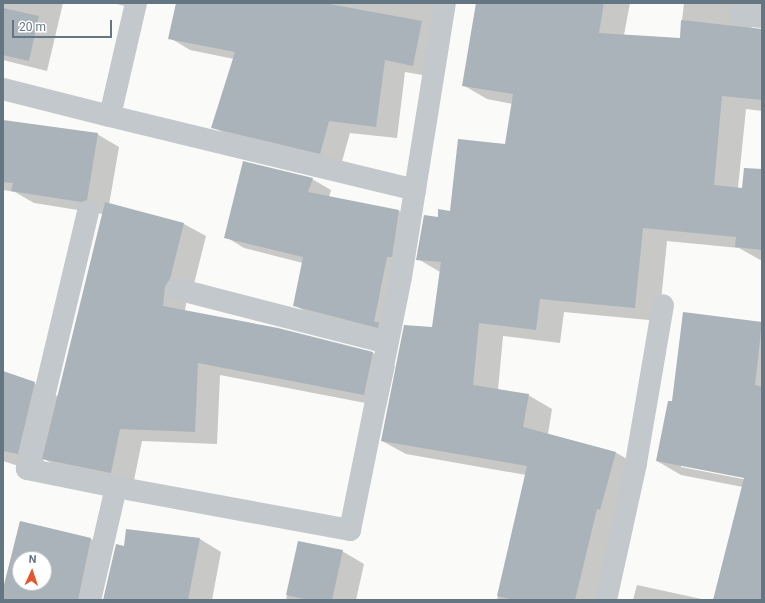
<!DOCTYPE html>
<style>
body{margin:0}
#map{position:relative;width:765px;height:603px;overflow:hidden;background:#fafaf8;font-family:Roboto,sans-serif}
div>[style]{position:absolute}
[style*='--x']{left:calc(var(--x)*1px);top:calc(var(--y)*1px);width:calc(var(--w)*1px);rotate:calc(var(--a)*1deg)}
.shadow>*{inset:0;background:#0003}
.building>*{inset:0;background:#aab3b9}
.minor>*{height:22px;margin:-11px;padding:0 11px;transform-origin:11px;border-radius:11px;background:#c3c8cc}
span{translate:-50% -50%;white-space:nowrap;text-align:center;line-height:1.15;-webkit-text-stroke:4px #fff;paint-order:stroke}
.frame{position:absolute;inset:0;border:4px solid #657683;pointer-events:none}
.north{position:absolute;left:12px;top:551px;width:40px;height:40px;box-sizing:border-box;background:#fff;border:1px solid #c1c8cd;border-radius:50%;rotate:3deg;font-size:11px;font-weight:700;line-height:16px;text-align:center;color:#657683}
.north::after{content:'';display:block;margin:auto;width:14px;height:18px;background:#e4572e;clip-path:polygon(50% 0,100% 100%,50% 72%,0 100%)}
.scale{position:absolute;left:12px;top:20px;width:100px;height:18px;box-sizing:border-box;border:2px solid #657683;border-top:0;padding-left:5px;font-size:12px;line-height:14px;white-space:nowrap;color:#657683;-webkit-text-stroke:3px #fff;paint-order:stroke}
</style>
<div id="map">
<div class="shadow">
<i style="clip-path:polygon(3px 3px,63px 3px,47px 71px,3px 60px)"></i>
<i style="clip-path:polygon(113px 3px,138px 3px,136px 9px)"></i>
<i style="clip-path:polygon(177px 3px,447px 3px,434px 77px,405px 72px,397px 138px,350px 133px,341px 165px,234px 139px,213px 127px,234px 59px,190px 50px,170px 38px)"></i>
<i style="clip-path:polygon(477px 3px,630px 3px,624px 35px,680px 39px,684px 3px,762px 3px,762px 17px,751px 28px,762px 30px,762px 111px,746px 109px,738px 188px,762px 190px,762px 261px,739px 248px,667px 241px,659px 321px,564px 312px,560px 343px,503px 336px,498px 390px,528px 395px,552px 409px,548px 434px,615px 452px,639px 466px,602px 600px,497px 600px,526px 475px,406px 454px,382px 441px,433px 329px,440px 272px,418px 259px,439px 219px,451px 212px,506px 145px,513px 104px,487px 99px,463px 85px)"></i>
<i style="clip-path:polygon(3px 121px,97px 134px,119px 147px,109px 205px,184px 224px,206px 236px,192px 292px,187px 298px,185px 311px,373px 353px,395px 366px,386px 407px,220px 375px,217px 444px,142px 441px,133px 485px,65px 471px,44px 459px,40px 473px,3px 461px,3px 372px,34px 383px,59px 397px,103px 214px,34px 203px,15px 192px,3px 190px)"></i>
<i style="clip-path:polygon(312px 179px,331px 190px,329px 197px,399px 211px,417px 222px,397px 334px,313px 316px,294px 305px,303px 263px,244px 248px,226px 237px)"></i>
<i style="clip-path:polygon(evenodd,684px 313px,762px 323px,762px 600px,714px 600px,743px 487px,681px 475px,657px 461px,673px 403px,684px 313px,681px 465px,749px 478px,748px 480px,681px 467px,681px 465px)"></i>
<i style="clip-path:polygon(evenodd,20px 522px,91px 539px,112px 552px,101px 600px,3px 600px,3px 588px,20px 522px,20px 559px,44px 559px,44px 583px,20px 583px,20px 559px)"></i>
<i style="clip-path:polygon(127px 530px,200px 539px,221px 552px,212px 600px,104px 600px,125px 548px)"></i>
<i style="clip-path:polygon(299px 542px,342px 551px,364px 564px,356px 600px,286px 600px)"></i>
<i style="clip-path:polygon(637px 585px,706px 600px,633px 600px)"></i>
</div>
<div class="building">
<i style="clip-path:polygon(176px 3px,324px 3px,422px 21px,413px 66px,385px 60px,376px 127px,329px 121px,320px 154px,211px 128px,235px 52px,168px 39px)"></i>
<i style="clip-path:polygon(476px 3px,604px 3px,599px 33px,680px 38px,681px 20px,762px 29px,762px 100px,722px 96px,714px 185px,742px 188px,744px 168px,762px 169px,762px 250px,735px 247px,736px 237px,643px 228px,635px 308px,540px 299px,536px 330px,479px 323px,473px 385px,529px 394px,523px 427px,616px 452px,600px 510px,597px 509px,575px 600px,515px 600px,497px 596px,527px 466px,381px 441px,404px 325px,432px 327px,441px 262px,416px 260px,424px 215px,438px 217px,438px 209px,450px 211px,458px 139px,505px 144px,513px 94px,462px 86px)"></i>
<i style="clip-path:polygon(3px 8px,39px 16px,29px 61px,3px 55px)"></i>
<i style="clip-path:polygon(3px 120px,98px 133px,87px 200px,81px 202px,11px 191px,13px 183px,3px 182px)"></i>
<i style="clip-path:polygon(243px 161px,313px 178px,308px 192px,399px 210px,392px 257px,387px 257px,374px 322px,379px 322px,378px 328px,293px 306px,303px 257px,224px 238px)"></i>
<i style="clip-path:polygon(105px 202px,184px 223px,170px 279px,165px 286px,163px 306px,278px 328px,373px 352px,364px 395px,198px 363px,195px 432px,120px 429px,111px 473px,42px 459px)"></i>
<i style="clip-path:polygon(683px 312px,762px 322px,755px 385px,762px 387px,762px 600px,713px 600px,744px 478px,656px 461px,668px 401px,672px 401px)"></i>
<i style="clip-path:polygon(3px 371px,35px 382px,18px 454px,3px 451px)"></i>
<i style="clip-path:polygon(evenodd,20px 521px,91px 538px,78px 600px,3px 600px,3px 590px,20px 521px,20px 559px,44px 559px,44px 583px,20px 583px,20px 559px)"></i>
<i style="clip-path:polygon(126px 529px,200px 538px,188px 600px,103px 600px,116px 544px,124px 546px)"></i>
<i style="clip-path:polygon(298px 541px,343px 550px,332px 600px,309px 600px,286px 595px)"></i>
</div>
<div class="minor">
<i style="--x:136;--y:3;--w:116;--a:103"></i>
<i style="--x:110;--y:116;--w:314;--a:13.6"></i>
<i style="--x:740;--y:15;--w:22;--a:5"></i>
<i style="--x:3;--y:89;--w:110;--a:14.2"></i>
<i style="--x:88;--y:212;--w:264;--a:103.4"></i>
<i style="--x:27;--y:469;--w:91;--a:11.4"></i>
<i style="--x:177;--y:289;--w:217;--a:14.4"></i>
<i style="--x:90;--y:600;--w:116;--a:-77"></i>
<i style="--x:116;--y:487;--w:238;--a:10.4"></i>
<i style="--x:350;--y:530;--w:258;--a:-78.6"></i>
<i style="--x:401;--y:277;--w:278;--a:-80.9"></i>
<i style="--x:606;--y:600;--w:140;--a:-77.6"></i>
<i style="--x:636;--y:463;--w:160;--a:-80.3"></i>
</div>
<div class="frame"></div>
<div class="north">N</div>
<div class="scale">20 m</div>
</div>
